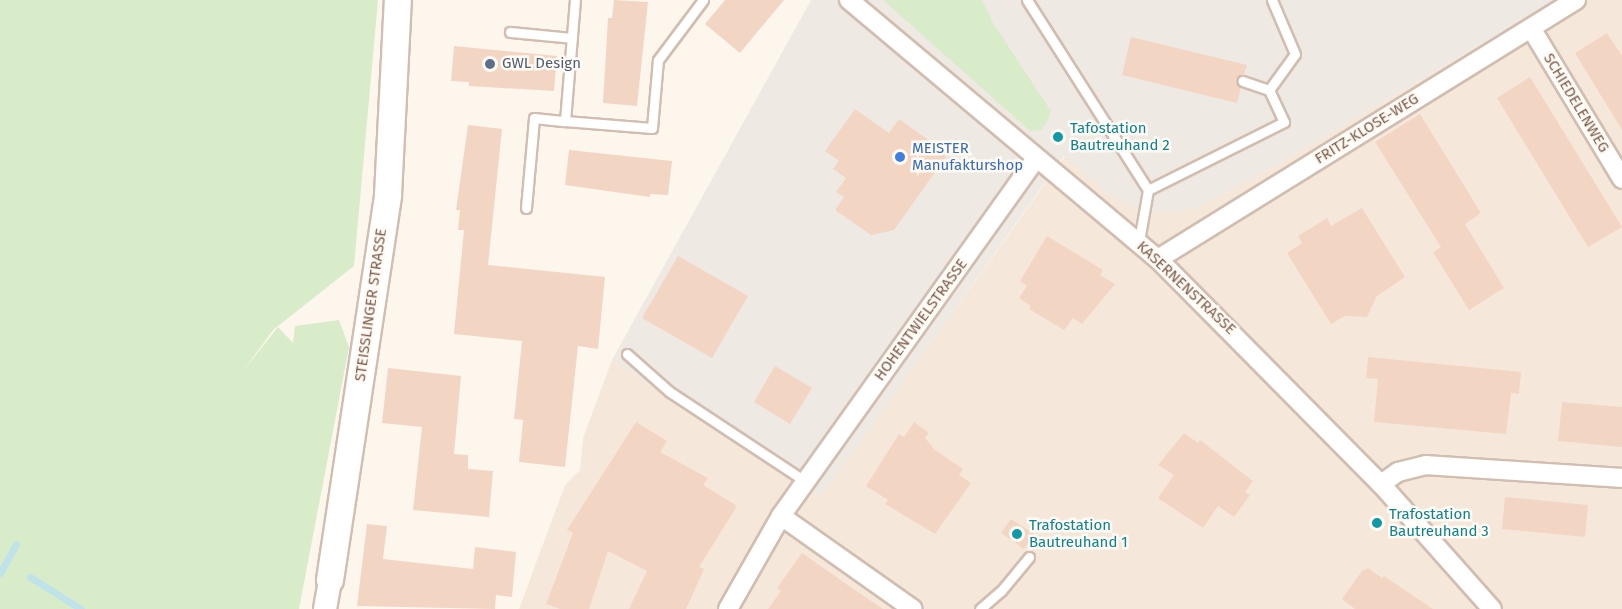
<!DOCTYPE html>
<style>
body{margin:0}
#map{position:relative;width:1622px;height:609px;overflow:hidden;background:#fdf6ec;font-family:"Fira Sans",sans-serif}
div>[style]{position:absolute}
[style*='--x']{left:calc(var(--x)*1px);top:calc(var(--y)*1px);width:calc(var(--w)*1px);rotate:calc(var(--a)*1deg)}
.residential>*{inset:0;background:#f5e8da}
.industrial>*{inset:0;background:#efe9e4}
.green>*{inset:0;background:#d8ecc9}
.stream>*{height:7px;margin:-3.5px;padding:0 3.5px;transform-origin:3.5px;border-radius:3.5px;background:#bfe3e8}
.building>*{inset:0;background:#f3d5c3}
.roads{filter:drop-shadow(2px 0 #d1beb0) drop-shadow(-2px 0 #d1beb0) drop-shadow(0 2px #d1beb0) drop-shadow(0 -2px #d1beb0)}
.service>*{height:9px;margin:-4.5px;padding:0 4.5px;transform-origin:4.5px;border-radius:4.5px;background:#fff}
.minor>*{height:18px;margin:-9px;padding:0 9px;transform-origin:9px;border-radius:9px;background:#fff}
.tertiary>*{height:22px;margin:-11px;padding:0 11px;transform-origin:11px;border-radius:11px;background:#fff}
.secondary>*{height:26px;margin:-13px;padding:0 13px;transform-origin:13px;border-radius:13px;background:#fff}
.dots>*{width:16px;height:16px;translate:-50% -50%;box-sizing:border-box;border:3px solid #fffaf3;border-radius:50%}
span{translate:-50% -50%;white-space:nowrap;text-align:center;line-height:1.15;-webkit-text-stroke:5px #fffaf3;paint-order:stroke}
.service-label{font-size:15px;color:#4e5e75}
.left{translate:0 -50%;text-align:left}
.street-label{font-size:15px;color:#7a5c4d}
.culture-label{font-size:15px;color:#0d838f}
.shop-label{font-size:15px;color:#366cbe}
</style>
<div id="map">
<div class="residential">
<i style="clip-path:polygon(1556px 0,1622px 0,1622px 609px,519px 609px,565px 485px,580px 470px,583px 438px,612px 360px,821px 496px,1065px 156px,1110px 195px,1195px 208px,1276px 165px)"></i>
</div>
<div class="industrial">
<i style="clip-path:polygon(811px 0,1556px 0,1276px 165px,1195px 208px,1167px 213px,1137px 209px,1110px 195px,1064px 156px,821px 497px,612px 360px)"></i>
</div>
<div class="green">
<i style="clip-path:polygon(0 0,378px 0,354px 266px,273px 330px,243px 371px,278px 327px,293px 343px,295px 326px,339px 320px,349px 347px,299px 609px,0 609px)"></i>
<i style="clip-path:polygon(883px 0,982px 0,993px 23px,1051px 111px,1047px 122px,1041px 130px,1030px 131px)"></i>
</div>
<div class="stream">
<i style="--x:0;--y:573;--w:33;--a:-61"></i>
<i style="--x:30;--y:577;--w:60;--a:32.1"></i>
</div>
<div class="building">
<i style="clip-path:polygon(614px 0,648px 2px,637px 106px,603px 103px,608px 18px,612px 18px)"></i>
<i style="clip-path:polygon(725px 0,784px 0,740px 53px,705px 24px)"></i>
<i style="clip-path:polygon(1607px 33px,1622px 56px,1622px 130px,1575px 53px)"></i>
<i style="clip-path:polygon(1131px 37px,1247px 65px,1244px 74px,1237px 79px,1241px 87px,1237px 103px,1122px 75px)"></i>
<i style="clip-path:polygon(454px 46px,557px 56px,554px 91px,469px 86px,469px 82px,451px 81px)"></i>
<i style="clip-path:polygon(1530px 77px,1622px 227px,1588px 247px,1497px 98px)"></i>
<i style="clip-path:polygon(855px 109px,889px 133px,899px 119px,948px 154px,894px 230px,871px 235px,835px 210px,844px 197px,836px 192px,846px 178px,833px 169px,839px 161px,825px 151px)"></i>
<i style="clip-path:polygon(1420px 114px,1481px 213px,1465px 224px,1504px 288px,1469px 310px,1433px 252px,1441px 247px,1375px 142px)"></i>
<i style="clip-path:polygon(468px 125px,502px 129px,488px 265px,605px 277px,598px 349px,578px 346px,565px 467px,519px 462px,523px 420px,514px 419px,522px 341px,454px 334px,464px 230px,458px 230px,460px 210px,456px 210px)"></i>
<i style="clip-path:polygon(569px 150px,672px 161px,668px 195px,650px 194px,650px 197px,565px 185px)"></i>
<i style="clip-path:polygon(1362px 208px,1405px 277px,1377px 296px,1367px 317px,1345px 316px,1331px 324px,1287px 253px,1302px 243px,1298px 236px,1327px 218px,1331px 226px)"></i>
<i style="clip-path:polygon(1047px 236px,1103px 270px,1100px 275px,1115px 284px,1082px 324px,1073px 318px,1064px 330px,1029px 309px,1031px 306px,1019px 298px,1027px 286px,1020px 281px)"></i>
<i style="clip-path:polygon(678px 256px,748px 296px,712px 358px,642px 318px)"></i>
<i style="clip-path:polygon(1368px 357px,1521px 372px,1519px 394px,1511px 393px,1506px 434px,1374px 422px,1378px 379px,1366px 378px)"></i>
<i style="clip-path:polygon(775px 366px,812px 388px,790px 424px,754px 402px)"></i>
<i style="clip-path:polygon(388px 368px,461px 376px,454px 454px,468px 455px,468px 469px,493px 471px,489px 517px,413px 510px,422px 427px,382px 423px)"></i>
<i style="clip-path:polygon(1562px 402px,1622px 407px,1622px 447px,1558px 441px)"></i>
<i style="clip-path:polygon(636px 422px,667px 441px,660px 452px,708px 478px,703px 485px,737px 506px,699px 567px,704px 569px,686px 609px,629px 609px,647px 571px,608px 551px,589px 609px,560px 609px,546px 604px,573px 533px,567px 530px)"></i>
<i style="clip-path:polygon(914px 422px,929px 433px,925px 438px,935px 450px,963px 469px,959px 475px,971px 483px,935px 534px,885px 504px,888px 500px,866px 486px,899px 434px,904px 437px)"></i>
<i style="clip-path:polygon(1184px 433px,1198px 443px,1200px 440px,1253px 481px,1245px 492px,1250px 495px,1234px 517px,1218px 506px,1203px 528px,1158px 498px,1174px 475px,1158px 465px)"></i>
<i style="clip-path:polygon(1505px 497px,1588px 505px,1585px 537px,1502px 529px)"></i>
<i style="clip-path:polygon(1011px 519px,1034px 534px,1024px 549px,1001px 533px)"></i>
<i style="clip-path:polygon(367px 524px,387px 526px,383px 559px,473px 569px,475px 547px,516px 552px,512px 597px,496px 595px,495px 609px,357px 606px)"></i>
<i style="clip-path:polygon(802px 553px,855px 590px,883px 609px,768px 609px,781px 591px,777px 588px)"></i>
<i style="clip-path:polygon(1368px 568px,1382px 578px,1384px 576px,1433px 609px,1355px 609px,1342px 599px,1362px 571px)"></i>
</div>
<div class="roads">
<div class="service">
<i style="--x:1027;--y:0;--w:225;--a:57.5"></i>
<i style="--x:1148;--y:190;--w:52;--a:100"></i>
<i style="--x:510;--y:32;--w:62;--a:5.5"></i>
<i style="--x:1269;--y:90;--w:44;--a:-54.2"></i>
<i style="--x:1295;--y:54;--w:59;--a:-113.1"></i>
<i style="--x:565;--y:121;--w:87;--a:4.6"></i>
<i style="--x:652;--y:128;--w:68;--a:-85"></i>
<i style="--x:658;--y:60;--w:75;--a:-53.1"></i>
<i style="--x:1148;--y:190;--w:152;--a:-26.6"></i>
<i style="--x:1284;--y:122;--w:35;--a:-115"></i>
<i style="--x:1269;--y:90;--w:28;--a:-161"></i>
<i style="--x:526;--y:208;--w:90;--a:-84.9"></i>
<i style="--x:534;--y:118;--w:31;--a:6"></i>
<i style="--x:565;--y:121;--w:121;--a:-85.3"></i>
<i style="--x:627;--y:354;--w:57;--a:41.5"></i>
<i style="--x:670;--y:392;--w:162;--a:33.4"></i>
<i style="--x:980;--y:609;--w:28;--a:-41"></i>
<i style="--x:1001;--y:591;--w:44;--a:-50.5"></i>
</div>
<div class="minor">
<i style="--x:849;--y:0;--w:403;--a:40"></i>
<i style="--x:1158;--y:259;--w:317;--a:45.3"></i>
<i style="--x:1381;--y:484;--w:167;--a:48.4"></i>
<i style="--x:1531;--y:28;--w:176;--a:58.9"></i>
<i style="--x:1158;--y:259;--w:492;--a:-31.8"></i>
<i style="--x:1381;--y:484;--w:21;--a:-35"></i>
<i style="--x:1398;--y:472;--w:29;--a:-14"></i>
<i style="--x:1426;--y:465;--w:196;--a:3.8"></i>
<i style="--x:781;--y:516;--w:161;--a:35.2"></i>
<i style="--x:728;--y:609;--w:107;--a:-60.3"></i>
<i style="--x:781;--y:516;--w:439;--a:-54.5"></i>
</div>
<div class="tertiary">
<i style="--x:325;--y:609;--w:29;--a:-80"></i>
</div>
<div class="secondary">
<i style="--x:330;--y:580;--w:389;--a:-81.4"></i>
<i style="--x:388;--y:195;--w:195;--a:-87.1"></i>
</div>
</div>
<div class="dots">
<i style="left:490px;top:64px;background:#5c6f8a"></i>
<i style="left:1058px;top:137px;background:#0f9aa8"></i>
<i style="left:900px;top:157px;background:#3f7fe0"></i>
<i style="left:1377px;top:523px;background:#0f9aa8"></i>
<i style="left:1017px;top:534px;background:#0f9aa8"></i>
</div>
<div class="service-label">
<span class="left" style="left:502px;top:64px">GWL Design</span>
</div>
<div class="street-label">
<span style="left:1576px;top:103px;rotate:59deg">SCHIEDELENWEG</span>
<span style="left:1367px;top:129px;rotate:-32deg">FRITZ-KLOSE-WEG</span>
<span style="left:1186px;top:288px;rotate:43deg">KASERNENSTRASSE</span>
<span style="left:371px;top:305px;rotate:-82deg">STEISSLINGER STRASSE</span>
<span style="left:921px;top:320px;rotate:-54deg">HOHENTWIELSTRASSE</span>
</div>
<div class="culture-label">
<span class="left" style="left:1070px;top:137px">Tafostation<br>Bautreuhand 2</span>
<span class="left" style="left:1389px;top:523px">Trafostation<br>Bautreuhand 3</span>
<span class="left" style="left:1029px;top:534px">Trafostation<br>Bautreuhand 1</span>
</div>
<div class="shop-label">
<span class="left" style="left:912px;top:157px">MEISTER<br>Manufakturshop</span>
</div>
</div>
